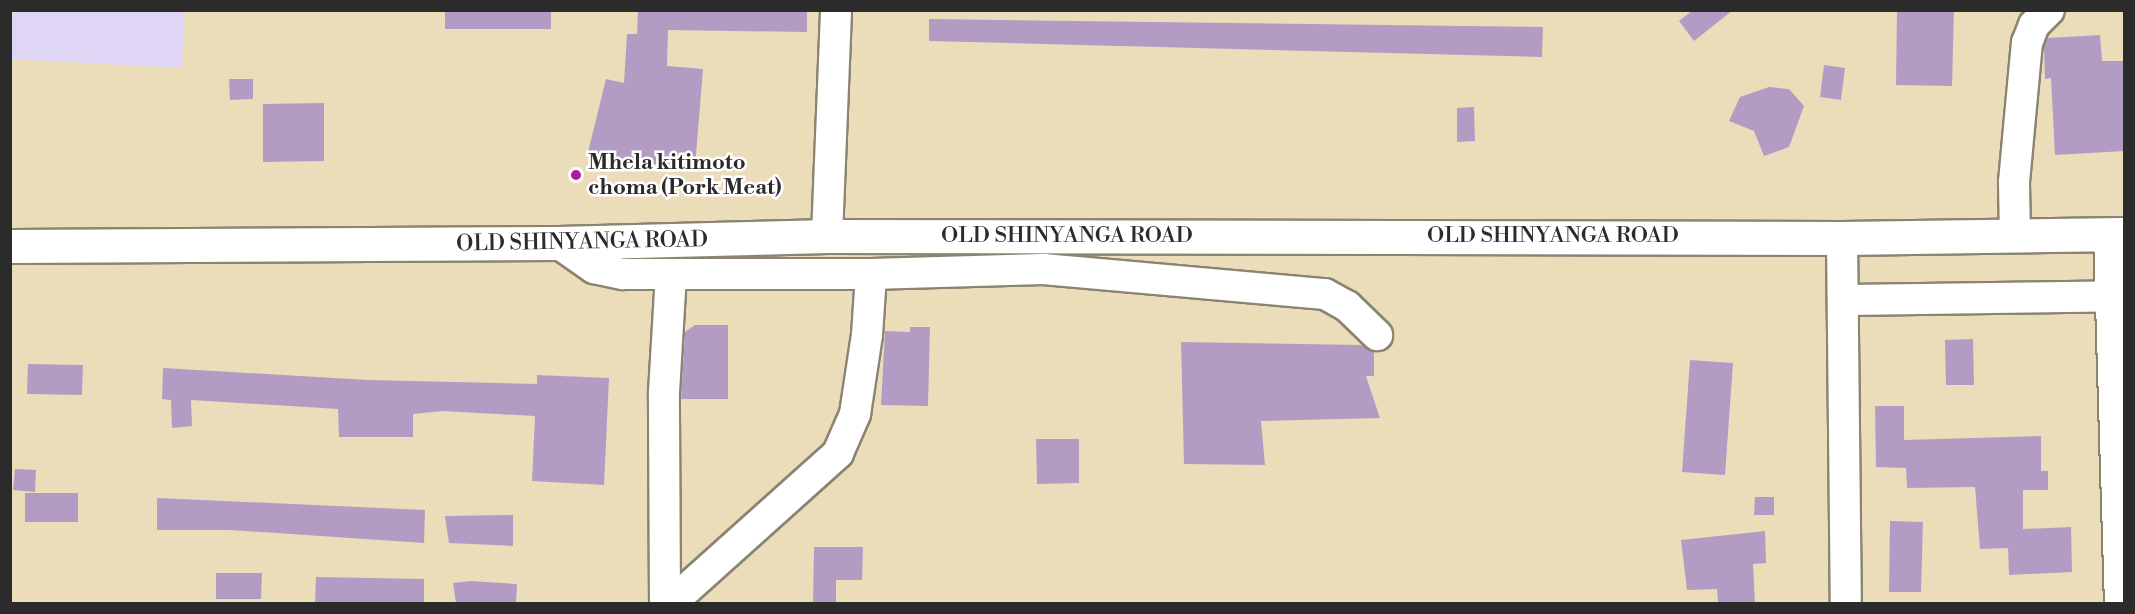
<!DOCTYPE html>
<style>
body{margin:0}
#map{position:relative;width:2135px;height:614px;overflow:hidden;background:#ebddba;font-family:"Libre Bodoni",serif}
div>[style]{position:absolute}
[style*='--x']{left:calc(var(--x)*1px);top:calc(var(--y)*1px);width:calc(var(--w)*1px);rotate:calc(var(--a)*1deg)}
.built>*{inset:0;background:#dfd5f5}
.building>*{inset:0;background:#b39cc4}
.roads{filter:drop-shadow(2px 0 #8b8472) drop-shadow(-2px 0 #8b8472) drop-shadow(0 2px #8b8472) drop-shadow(0 -2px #8b8472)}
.minor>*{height:30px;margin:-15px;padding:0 15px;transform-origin:15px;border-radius:15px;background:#fff}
.major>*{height:33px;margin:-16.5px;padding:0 16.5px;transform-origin:16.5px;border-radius:16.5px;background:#fff}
.dots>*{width:16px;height:16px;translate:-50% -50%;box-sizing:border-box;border:3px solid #fff;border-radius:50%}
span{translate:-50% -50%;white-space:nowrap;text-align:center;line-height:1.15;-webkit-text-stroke:5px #fff;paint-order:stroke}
.poi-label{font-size:22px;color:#2b2b2b;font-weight:700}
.left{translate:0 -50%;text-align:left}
.street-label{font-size:22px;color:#2b2b2b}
.frame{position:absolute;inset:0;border:12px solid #2b2b2b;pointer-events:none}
</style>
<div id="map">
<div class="built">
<i style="clip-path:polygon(10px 11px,185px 11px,182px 68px,11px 59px)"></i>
</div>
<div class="building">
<i style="clip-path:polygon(445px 10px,551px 10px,551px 29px,445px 29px)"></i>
<i style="clip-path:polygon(638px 10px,807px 10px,807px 32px,668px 30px,667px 66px,703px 69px,695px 167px,639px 163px,588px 152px,606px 79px,624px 83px,627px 34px,637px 34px)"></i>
<i style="clip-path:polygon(1693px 10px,1733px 10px,1694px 41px,1679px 21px)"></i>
<i style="clip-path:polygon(1897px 10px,1954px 10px,1952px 86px,1896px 85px)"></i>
<i style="clip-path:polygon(929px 19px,1543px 27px,1542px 57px,929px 41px)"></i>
<i style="clip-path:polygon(2100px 35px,2102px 61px,2124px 61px,2124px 151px,2055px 155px,2051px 78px,2045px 79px,2044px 47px,2047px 38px)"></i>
<i style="clip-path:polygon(1824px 65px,1845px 68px,1841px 100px,1820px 97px)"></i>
<i style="clip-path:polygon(229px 79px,253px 79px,253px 99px,230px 100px)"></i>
<i style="clip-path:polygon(1769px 87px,1789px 89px,1804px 106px,1789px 147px,1764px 156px,1754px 131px,1729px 121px,1740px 97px)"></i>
<i style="clip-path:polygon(324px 103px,324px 161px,263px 162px,263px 104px)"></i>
<i style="clip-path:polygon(1474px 107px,1475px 141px,1457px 142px,1457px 108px)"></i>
<i style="clip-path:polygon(695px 325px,728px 325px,728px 399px,681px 399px,685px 332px)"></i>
<i style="clip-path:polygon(910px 327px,930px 327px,928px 406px,881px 405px,885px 331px,910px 332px)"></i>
<i style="clip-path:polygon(1973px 339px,1974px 385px,1946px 385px,1945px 340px)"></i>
<i style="clip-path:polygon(1181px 342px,1362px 345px,1374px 352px,1374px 376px,1366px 376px,1380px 418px,1261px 421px,1265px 465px,1184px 464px)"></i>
<i style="clip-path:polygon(1690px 360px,1733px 363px,1725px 475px,1682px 472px)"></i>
<i style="clip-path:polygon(28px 364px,83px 365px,82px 395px,27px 394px)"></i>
<i style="clip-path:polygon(163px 368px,368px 380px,537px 384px,537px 375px,609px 378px,604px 485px,532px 481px,535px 416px,443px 411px,413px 414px,413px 437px,339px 437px,338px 409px,191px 400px,192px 426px,172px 428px,171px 400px,162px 399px)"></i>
<i style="clip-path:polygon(1875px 406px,1904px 406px,1904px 440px,2041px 436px,2041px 471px,2048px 471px,2048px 490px,2023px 490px,2023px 529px,2071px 527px,2072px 572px,2009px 575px,2008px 548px,1980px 549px,1975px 487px,1907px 488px,1906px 468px,1876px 467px)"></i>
<i style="clip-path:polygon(1036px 439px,1079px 439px,1079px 483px,1037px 484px)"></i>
<i style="clip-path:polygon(15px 469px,36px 470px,35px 492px,13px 490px)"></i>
<i style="clip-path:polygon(25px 493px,78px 493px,78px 522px,25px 522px)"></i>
<i style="clip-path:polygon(1755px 497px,1774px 497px,1774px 515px,1754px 515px)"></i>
<i style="clip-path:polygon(157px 498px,425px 510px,424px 543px,230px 530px,157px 530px)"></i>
<i style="clip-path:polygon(513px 515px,513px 546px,449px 543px,445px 516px)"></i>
<i style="clip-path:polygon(1890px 521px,1923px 522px,1921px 592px,1889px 592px)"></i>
<i style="clip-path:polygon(1765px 531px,1766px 563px,1753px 564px,1755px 603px,1718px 603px,1717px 589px,1687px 590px,1681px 540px)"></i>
<i style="clip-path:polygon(814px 547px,863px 547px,862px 580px,836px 580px,836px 603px,813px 603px)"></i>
<i style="clip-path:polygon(216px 573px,262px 573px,261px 599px,216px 599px)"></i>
<i style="clip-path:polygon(316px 577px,424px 579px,424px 603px,315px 603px)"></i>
<i style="clip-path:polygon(471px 581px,517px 584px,516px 603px,456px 603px,453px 583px)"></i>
</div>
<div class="roads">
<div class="minor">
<i style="--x:2109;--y:234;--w:370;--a:88.3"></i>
<i style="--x:827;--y:236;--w:226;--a:-87.7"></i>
<i style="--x:2015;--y:236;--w:54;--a:-91.1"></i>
<i style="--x:2014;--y:182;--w:140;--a:-84.7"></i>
<i style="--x:2027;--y:43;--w:19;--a:-69"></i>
<i style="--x:2034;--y:25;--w:21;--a:-45"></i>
<i style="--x:1842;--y:238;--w:366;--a:89.4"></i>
<i style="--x:558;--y:243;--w:44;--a:34.8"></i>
<i style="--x:594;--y:268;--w:30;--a:12"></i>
<i style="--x:623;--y:274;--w:248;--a:0"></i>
<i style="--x:871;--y:274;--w:172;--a:-1.7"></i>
<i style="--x:1043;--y:269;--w:283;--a:5.1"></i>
<i style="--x:1325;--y:294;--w:25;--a:29"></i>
<i style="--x:1347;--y:306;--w:42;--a:44"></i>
<i style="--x:1844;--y:300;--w:280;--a:-0.8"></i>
<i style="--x:665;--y:604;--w:212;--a:-90.3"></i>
<i style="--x:664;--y:392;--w:118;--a:-86.6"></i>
<i style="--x:670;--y:604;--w:226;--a:-41.9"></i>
<i style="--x:838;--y:453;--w:43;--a:-66.4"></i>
<i style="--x:855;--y:414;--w:80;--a:-81.4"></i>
<i style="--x:867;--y:335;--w:61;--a:-86.2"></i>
</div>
<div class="major">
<i style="--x:10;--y:246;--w:548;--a:-0.31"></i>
<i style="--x:558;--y:243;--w:269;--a:-1.5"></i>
<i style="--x:827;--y:236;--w:1015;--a:0.11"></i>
<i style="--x:1842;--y:238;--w:282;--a:-0.8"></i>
</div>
</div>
<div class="dots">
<i style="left:576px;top:175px;background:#b5179e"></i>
</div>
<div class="poi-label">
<span class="left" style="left:588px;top:175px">Mhela kitimoto<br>choma (Pork Meat)</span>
</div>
<div class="street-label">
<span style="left:1067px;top:236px">OLD SHINYANGA ROAD</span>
<span style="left:1553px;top:236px">OLD SHINYANGA ROAD</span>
<span style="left:582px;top:242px;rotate:-1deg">OLD SHINYANGA ROAD</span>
</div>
<div class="frame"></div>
</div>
